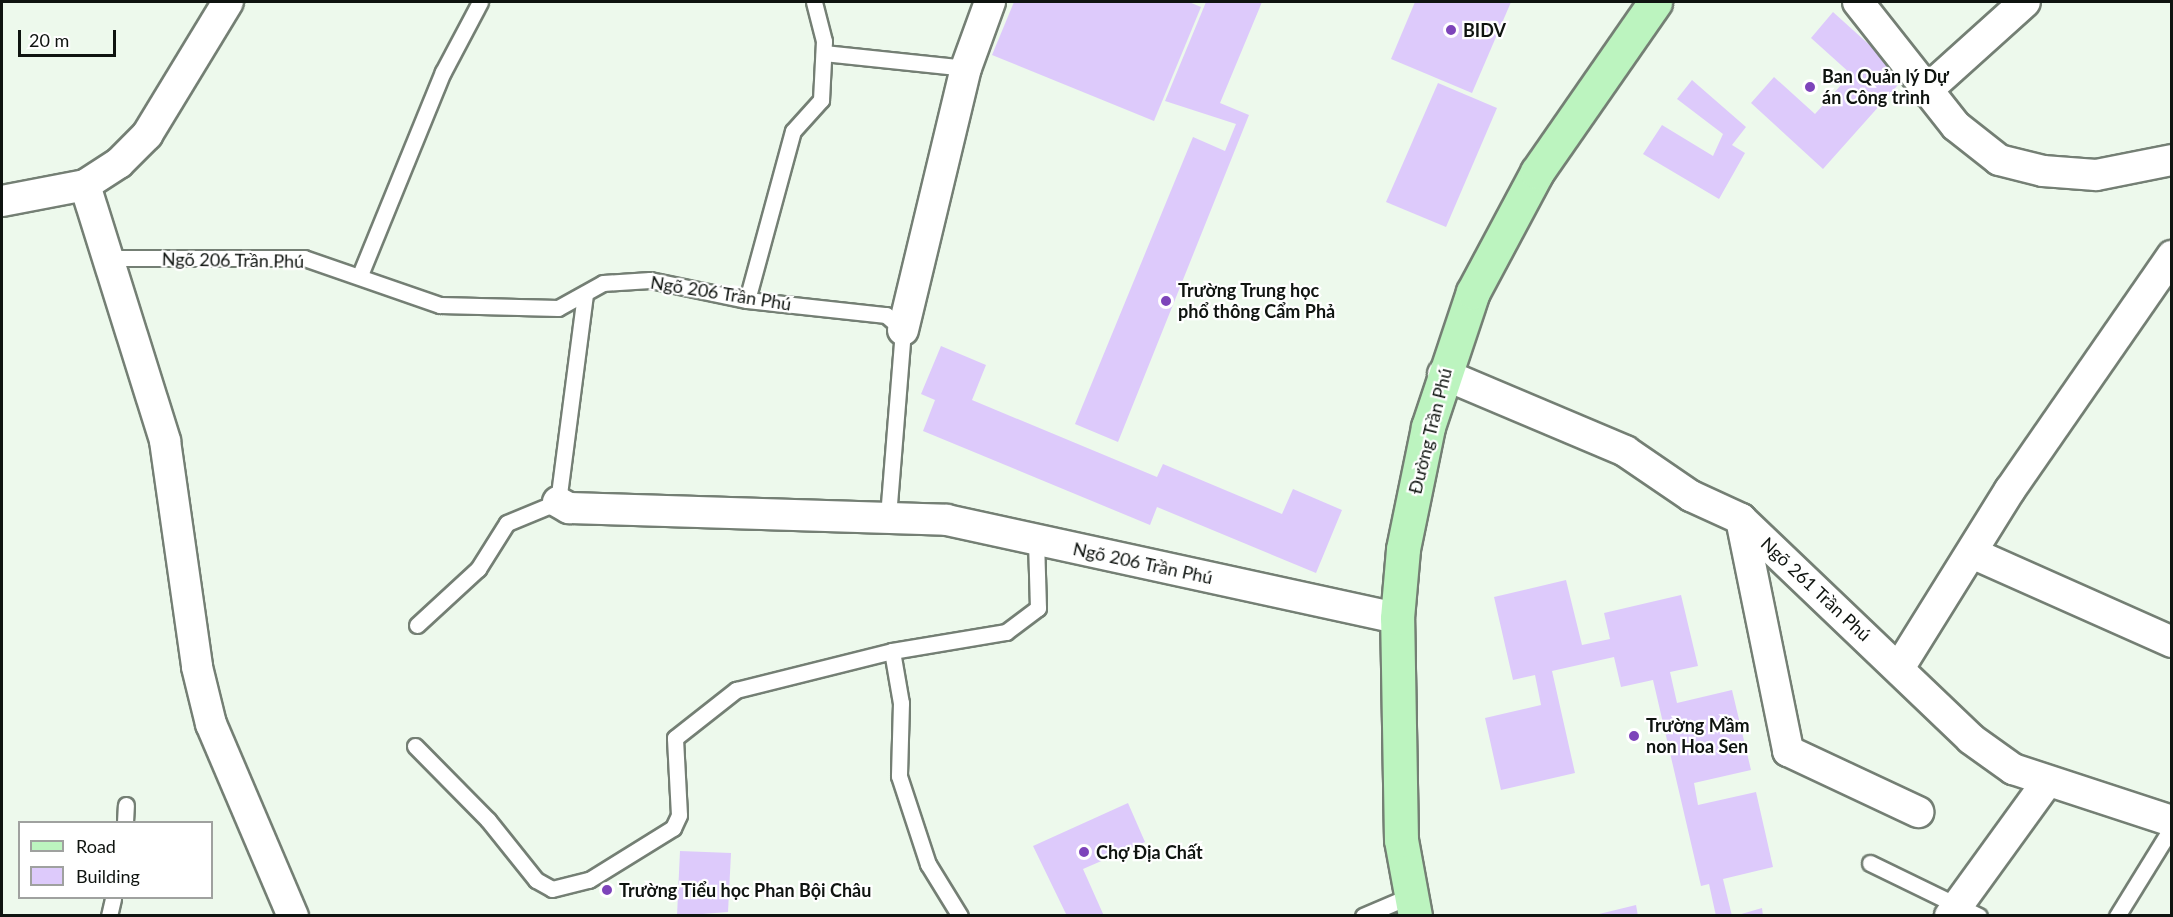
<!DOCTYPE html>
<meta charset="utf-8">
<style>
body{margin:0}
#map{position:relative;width:2173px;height:917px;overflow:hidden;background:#edf9ec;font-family:Lato,sans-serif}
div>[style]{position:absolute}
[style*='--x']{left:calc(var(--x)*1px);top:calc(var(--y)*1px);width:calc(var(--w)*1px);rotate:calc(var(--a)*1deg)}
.building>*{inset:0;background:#ddcafb}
.roads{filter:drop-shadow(2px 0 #747f74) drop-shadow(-2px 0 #747f74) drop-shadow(0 2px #747f74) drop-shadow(0 -2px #747f74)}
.service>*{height:15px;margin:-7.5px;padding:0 7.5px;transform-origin:7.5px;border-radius:7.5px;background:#fff}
.minor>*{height:30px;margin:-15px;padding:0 15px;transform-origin:15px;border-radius:15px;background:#fff}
.primary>*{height:33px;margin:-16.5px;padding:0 16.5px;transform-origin:16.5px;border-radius:16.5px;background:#bcf4bf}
.dots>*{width:16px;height:16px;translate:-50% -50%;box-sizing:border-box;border:3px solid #fff;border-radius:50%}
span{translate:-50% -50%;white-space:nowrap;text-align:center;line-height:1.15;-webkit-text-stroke:4.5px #fff;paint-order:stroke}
.poi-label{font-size:18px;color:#0f1410;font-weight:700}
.left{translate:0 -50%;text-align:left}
.street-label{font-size:18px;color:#0f1410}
.frame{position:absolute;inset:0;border:3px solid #0f1410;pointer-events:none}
.legend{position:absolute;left:18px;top:821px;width:195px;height:78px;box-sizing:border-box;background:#fff;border:2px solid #9fa19f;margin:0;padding:8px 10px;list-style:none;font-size:18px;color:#0f1410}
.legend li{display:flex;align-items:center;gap:12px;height:30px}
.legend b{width:30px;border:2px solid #9fa19f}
.scale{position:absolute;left:18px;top:30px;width:98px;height:27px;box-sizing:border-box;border:3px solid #0f1410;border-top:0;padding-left:8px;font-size:18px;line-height:21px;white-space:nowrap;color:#0f1410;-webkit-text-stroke:4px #fff;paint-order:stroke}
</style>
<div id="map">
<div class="building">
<i style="clip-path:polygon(1014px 2px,1189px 2px,1201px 7px,1154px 121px,992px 55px)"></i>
<i style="clip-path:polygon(1206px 2px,1262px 2px,1220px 103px,1249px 115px,1118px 442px,1075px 424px,1193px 137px,1225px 151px,1236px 124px,1165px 101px)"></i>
<i style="clip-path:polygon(1415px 2px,1511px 2px,1472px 93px,1391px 59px)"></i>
<i style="clip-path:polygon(1833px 12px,1905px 77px,1823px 169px,1751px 103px,1774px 77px,1815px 114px,1851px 74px,1811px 38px)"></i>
<i style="clip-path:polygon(1692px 80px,1746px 127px,1732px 145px,1745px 153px,1719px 199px,1643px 154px,1662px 125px,1713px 156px,1723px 134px,1677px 99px)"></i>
<i style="clip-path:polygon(1438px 83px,1497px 108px,1446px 227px,1386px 202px)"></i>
<i style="clip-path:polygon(941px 346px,986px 365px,972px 400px,1157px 477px,1163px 464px,1282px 514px,1293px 489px,1342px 510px,1316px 573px,1157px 507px,1150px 525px,923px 431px,935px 400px,921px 394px)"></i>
<i style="clip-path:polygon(1566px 580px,1582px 645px,1610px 639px,1604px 613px,1681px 595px,1698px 666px,1670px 672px,1677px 703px,1732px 690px,1751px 770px,1694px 783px,1698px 805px,1756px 792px,1773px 867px,1723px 879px,1732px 916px,1716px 916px,1709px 884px,1701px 886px,1653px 680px,1621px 687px,1614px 657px,1552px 671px,1575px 773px,1501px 790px,1485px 718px,1541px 705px,1535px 675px,1513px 680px,1494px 597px)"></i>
<i style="clip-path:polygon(1128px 803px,1145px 842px,1083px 869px,1104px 916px,1067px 916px,1033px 846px)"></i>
<i style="clip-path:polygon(680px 851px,731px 853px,728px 912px,677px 916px)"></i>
<i style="clip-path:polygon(1636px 905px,1638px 916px,1595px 916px,1595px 915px)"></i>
<i style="clip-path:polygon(1762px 908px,1763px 916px,1738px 916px,1738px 915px)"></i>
</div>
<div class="roads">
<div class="service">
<i style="--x:824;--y:53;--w:143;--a:6"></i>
<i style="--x:109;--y:258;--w:195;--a:0"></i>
<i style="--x:304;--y:258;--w:144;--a:19.1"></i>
<i style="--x:440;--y:305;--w:118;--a:1.5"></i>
<i style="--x:558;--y:308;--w:51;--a:-29.1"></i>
<i style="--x:603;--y:283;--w:47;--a:-3.7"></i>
<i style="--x:650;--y:280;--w:99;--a:11.7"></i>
<i style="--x:747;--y:300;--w:140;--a:6.2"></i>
<i style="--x:886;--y:315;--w:23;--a:41"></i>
<i style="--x:903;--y:330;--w:188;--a:94.6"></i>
<i style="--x:360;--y:275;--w:219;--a:-67.8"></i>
<i style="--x:443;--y:72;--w:79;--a:-62.1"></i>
<i style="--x:747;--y:300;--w:175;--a:-74.8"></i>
<i style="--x:793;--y:131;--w:42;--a:-47.9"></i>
<i style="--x:821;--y:100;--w:59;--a:-87.1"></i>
<i style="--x:824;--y:41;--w:40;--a:-104.4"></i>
<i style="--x:417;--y:625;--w:83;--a:-42.6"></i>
<i style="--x:478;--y:569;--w:54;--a:-57.8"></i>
<i style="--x:507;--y:523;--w:55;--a:-22.4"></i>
<i style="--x:558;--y:502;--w:209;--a:-82.6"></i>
<i style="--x:892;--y:651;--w:53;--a:80.2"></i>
<i style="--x:901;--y:703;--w:73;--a:91.6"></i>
<i style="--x:899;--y:776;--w:93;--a:71.8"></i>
<i style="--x:928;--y:864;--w:61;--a:58.4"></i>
<i style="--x:415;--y:746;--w:104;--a:45.4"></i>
<i style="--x:488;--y:820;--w:77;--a:51.3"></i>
<i style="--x:536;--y:880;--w:18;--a:29"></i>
<i style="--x:552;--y:889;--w:38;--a:-14"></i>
<i style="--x:589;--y:880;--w:99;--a:-31.8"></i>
<i style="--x:673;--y:828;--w:14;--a:-65"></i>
<i style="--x:679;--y:815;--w:77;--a:-93"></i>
<i style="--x:675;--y:738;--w:78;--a:-38.2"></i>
<i style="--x:736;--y:690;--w:161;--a:-14"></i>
<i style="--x:892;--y:651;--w:116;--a:-9.5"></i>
<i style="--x:1006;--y:632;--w:40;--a:-37"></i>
<i style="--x:1038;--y:608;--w:69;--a:-91.7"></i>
<i style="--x:125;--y:822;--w:17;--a:-87"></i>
<i style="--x:1870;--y:863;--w:121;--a:25.9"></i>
<i style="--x:109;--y:916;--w:18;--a:-77"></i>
<i style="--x:1363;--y:916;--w:51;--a:-23.1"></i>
<i style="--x:2117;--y:916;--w:105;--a:-58.3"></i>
</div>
<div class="minor">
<i style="--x:1858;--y:2;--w:158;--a:51.7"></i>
<i style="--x:1956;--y:126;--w:55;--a:38.3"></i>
<i style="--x:1999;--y:160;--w:45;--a:14"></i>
<i style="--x:2043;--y:171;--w:53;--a:4.3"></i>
<i style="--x:2096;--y:175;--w:77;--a:-11.2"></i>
<i style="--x:1926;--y:91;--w:133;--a:-42"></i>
<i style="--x:85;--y:185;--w:268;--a:72.6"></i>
<i style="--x:165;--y:441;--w:228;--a:81.9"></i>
<i style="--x:197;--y:667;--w:59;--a:76.2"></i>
<i style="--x:211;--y:724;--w:209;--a:66.9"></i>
<i style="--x:2;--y:201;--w:85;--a:-10.9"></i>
<i style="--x:85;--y:185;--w:40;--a:-32.9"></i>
<i style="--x:119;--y:163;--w:40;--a:-45"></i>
<i style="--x:147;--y:135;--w:156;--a:-58.7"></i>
<i style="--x:903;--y:330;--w:269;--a:-76.5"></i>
<i style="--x:966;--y:68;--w:70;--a:-70"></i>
<i style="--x:1443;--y:374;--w:198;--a:22.9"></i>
<i style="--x:1625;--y:451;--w:80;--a:34.3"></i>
<i style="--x:1691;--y:496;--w:55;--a:24.7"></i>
<i style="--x:1741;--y:519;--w:318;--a:43.7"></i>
<i style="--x:1971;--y:739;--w:52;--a:35.5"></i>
<i style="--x:2013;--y:769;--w:167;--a:18.1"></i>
<i style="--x:558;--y:502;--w:13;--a:29"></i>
<i style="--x:569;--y:508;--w:378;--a:1.8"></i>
<i style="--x:947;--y:520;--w:461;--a:12.3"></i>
<i style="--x:1741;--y:519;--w:237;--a:78.5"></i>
<i style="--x:1788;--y:751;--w:144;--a:25.1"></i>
<i style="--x:1972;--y:553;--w:219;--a:24"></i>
<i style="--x:1899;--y:668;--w:210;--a:-58.1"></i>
<i style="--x:2010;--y:490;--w:285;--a:-55.3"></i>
<i style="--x:1950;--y:916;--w:165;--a:-54.1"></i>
</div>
<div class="primary">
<i style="--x:1415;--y:916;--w:77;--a:-100.4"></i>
<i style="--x:1401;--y:840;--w:222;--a:-91"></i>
<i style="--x:1397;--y:618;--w:69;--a:-85"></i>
<i style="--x:1403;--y:549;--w:125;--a:-78.4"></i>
<i style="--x:1428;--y:427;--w:142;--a:-71.6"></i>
<i style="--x:1473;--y:292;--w:136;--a:-61.9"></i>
<i style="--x:1537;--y:172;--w:207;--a:-55.2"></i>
</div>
</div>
<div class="dots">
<i style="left:1451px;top:30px;background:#7d44ba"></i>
<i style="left:1810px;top:87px;background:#7d44ba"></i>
<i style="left:1166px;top:301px;background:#7d44ba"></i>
<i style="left:1634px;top:736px;background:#7d44ba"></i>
<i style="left:1084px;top:852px;background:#7d44ba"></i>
<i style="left:607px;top:890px;background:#7d44ba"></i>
</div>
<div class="poi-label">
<span class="left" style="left:1463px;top:30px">BIDV</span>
<span class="left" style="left:1822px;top:87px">Ban Quản lý Dự<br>án Công trình</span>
<span class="left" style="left:1178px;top:301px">Trường Trung học<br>phổ thông Cẩm Phả</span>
<span class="left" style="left:1646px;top:736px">Trường Mầm<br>non Hoa Sen</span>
<span class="left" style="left:1096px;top:852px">Chợ Địa Chất</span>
<span class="left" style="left:619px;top:890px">Trường Tiểu học Phan Bội Châu</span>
</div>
<div class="street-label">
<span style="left:233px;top:260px;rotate:1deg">Ngõ 206 Trần Phú</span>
<span style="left:721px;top:293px;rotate:9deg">Ngõ 206 Trần Phú</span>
<span style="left:1430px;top:431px;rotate:-76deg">Đường Trần Phú</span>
<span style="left:1143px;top:563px;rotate:12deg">Ngõ 206 Trần Phú</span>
<span style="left:1816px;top:589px;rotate:43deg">Ngõ 261 Trần Phú</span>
</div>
<div class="frame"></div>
<ul class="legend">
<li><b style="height:8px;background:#bcf4bf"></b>Road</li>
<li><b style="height:16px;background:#ddcafb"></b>Building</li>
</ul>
<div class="scale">20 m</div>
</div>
